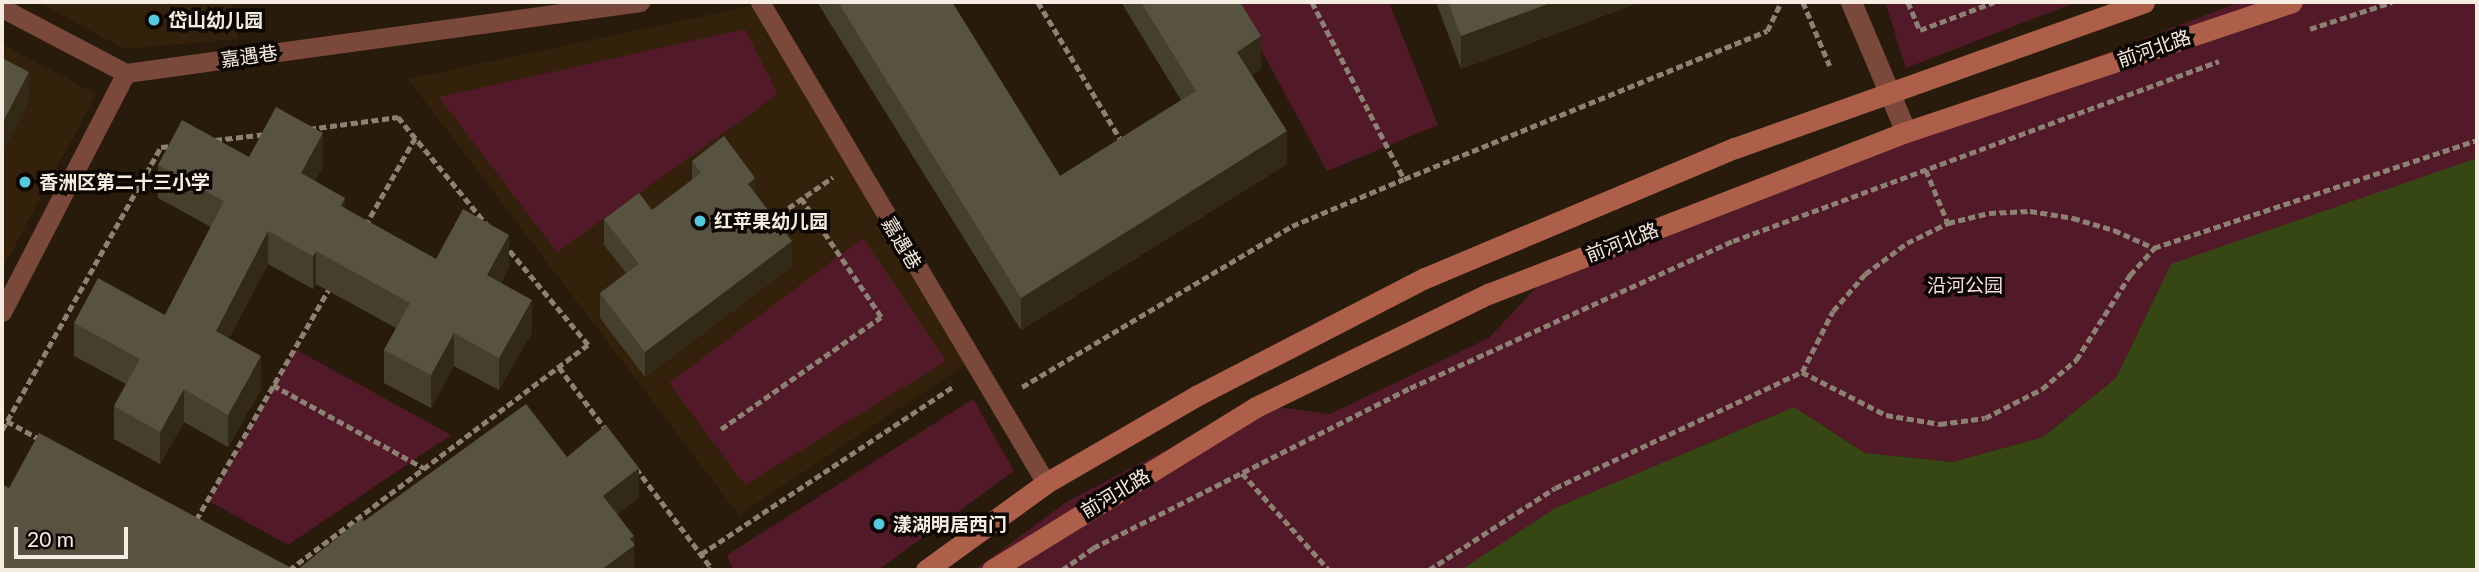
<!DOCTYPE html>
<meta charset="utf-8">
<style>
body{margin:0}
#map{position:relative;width:2479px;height:572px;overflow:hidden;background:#291b0c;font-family:Lato,"Noto Sans SC",sans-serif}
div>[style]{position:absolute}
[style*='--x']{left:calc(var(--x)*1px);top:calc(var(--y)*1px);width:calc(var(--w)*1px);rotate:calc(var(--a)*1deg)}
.built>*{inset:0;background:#34210c}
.green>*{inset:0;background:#521928}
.water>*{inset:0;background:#374713}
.path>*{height:4.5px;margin-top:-2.25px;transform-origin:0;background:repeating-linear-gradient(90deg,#8d8174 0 7px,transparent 0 10.5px)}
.lane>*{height:19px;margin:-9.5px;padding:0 9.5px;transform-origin:9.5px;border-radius:9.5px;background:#7a493b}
.street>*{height:21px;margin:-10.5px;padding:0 10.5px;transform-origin:10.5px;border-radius:10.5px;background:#7a493b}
.secondary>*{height:21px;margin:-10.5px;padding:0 10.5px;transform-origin:10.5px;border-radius:10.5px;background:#ad5f49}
.wall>*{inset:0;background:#45402d}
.shaded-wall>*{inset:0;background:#322917}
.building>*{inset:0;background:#585240}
.dots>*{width:19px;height:19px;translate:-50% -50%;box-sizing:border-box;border:4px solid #0d0703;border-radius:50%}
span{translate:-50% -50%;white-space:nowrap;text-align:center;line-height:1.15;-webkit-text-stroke:7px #0d0703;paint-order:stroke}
.poi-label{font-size:19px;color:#f6ece2;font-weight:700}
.left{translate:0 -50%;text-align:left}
.street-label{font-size:19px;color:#f6ece2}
.park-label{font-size:19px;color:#f4dde1}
.frame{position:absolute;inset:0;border:4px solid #f6ece2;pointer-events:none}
.scale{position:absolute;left:14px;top:527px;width:114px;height:32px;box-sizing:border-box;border:4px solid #f6ece2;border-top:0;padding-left:9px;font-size:21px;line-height:24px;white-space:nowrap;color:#f6ece2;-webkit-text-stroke:5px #0d0703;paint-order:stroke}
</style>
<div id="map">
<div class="built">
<i style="clip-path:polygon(38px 2px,233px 2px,237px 39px,124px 49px)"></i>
<i style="clip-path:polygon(756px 5px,968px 363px,739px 515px,408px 79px)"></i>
<i style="clip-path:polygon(2px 44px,96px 94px,2px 270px)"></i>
</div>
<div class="green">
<i style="clip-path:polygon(1235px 2px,1389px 2px,1438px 125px,1327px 171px)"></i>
<i style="clip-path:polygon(1885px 2px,2077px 2px,1906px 68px)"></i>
<i style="clip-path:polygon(2240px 2px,2477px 2px,2477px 181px,2171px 264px,2116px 378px,2043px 437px,1953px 462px,1865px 453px,1794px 407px,1555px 508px,1461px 570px,974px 570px,1068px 501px,1256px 404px,1330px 414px,1489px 338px,1560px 262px)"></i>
<i style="clip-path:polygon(745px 29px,778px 94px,557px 252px,439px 97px)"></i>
<i style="clip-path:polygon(863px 238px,946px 361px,745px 485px,669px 383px)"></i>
<i style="clip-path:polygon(295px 349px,451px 435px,288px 545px,209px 501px)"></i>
<i style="clip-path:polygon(973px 399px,1014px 471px,878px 570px,733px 570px,727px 555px)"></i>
</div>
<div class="water">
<i style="clip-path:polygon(2477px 158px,2477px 570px,1461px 570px,1555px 508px,1794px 407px,1865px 453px,1953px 462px,2043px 437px,2116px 378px,2171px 264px)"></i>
</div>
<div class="path">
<i style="--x:1038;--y:2;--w:163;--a:59"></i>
<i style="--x:1312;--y:2;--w:199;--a:62.5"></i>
<i style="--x:1404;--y:179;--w:392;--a:-22.2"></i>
<i style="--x:1767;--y:31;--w:32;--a:-64"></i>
<i style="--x:1803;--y:2;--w:69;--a:67.1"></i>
<i style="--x:1908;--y:2;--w:30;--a:67"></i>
<i style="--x:1920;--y:30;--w:79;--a:-20.7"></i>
<i style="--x:2310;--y:29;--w:86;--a:-18.2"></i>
<i style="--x:309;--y:129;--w:90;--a:-7.7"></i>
<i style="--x:398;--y:117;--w:140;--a:50.5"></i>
<i style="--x:215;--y:140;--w:51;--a:-6.7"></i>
<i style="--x:1926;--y:170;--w:57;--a:67.5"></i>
<i style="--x:771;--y:220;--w:75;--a:-34.7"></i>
<i style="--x:365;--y:226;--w:101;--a:-60.4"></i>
<i style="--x:559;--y:367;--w:80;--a:53.1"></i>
<i style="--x:1802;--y:372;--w:68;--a:-63.1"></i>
<i style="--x:1833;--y:311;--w:49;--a:-49.1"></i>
<i style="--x:1865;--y:274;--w:52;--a:-36.4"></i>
<i style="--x:1907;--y:243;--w:46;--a:-26"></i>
<i style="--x:1948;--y:223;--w:42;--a:-13.7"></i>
<i style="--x:1989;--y:213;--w:41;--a:-2.8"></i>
<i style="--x:2030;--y:211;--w:44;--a:9.2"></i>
<i style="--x:2073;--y:218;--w:43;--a:16.3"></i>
<i style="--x:2114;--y:230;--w:44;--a:24.2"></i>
<i style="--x:273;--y:385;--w:172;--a:28.8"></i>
<i style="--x:1022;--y:387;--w:314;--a:-30.8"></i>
<i style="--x:1292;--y:226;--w:121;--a:-22.8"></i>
<i style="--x:7;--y:421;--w:38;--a:29"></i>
<i style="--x:721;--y:429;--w:195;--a:-35"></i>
<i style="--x:881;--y:317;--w:143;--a:-124.1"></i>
<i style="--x:2;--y:430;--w:325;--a:-60.7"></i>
<i style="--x:161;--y:147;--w:11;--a:-5"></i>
<i style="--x:636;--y:468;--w:126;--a:53"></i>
<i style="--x:712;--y:569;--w:3;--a:162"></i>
<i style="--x:1242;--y:473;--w:130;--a:48.1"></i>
<i style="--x:196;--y:520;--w:271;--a:-60.1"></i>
<i style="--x:701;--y:554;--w:304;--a:-33.6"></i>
<i style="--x:289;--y:570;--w:374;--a:-37"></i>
<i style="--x:588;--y:345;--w:126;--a:-129.9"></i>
<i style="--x:1062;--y:570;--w:38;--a:-35"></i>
<i style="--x:1093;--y:548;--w:355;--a:-26.8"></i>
<i style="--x:1410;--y:388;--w:355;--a:-24.5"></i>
<i style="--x:1733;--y:241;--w:518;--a:-20.32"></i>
<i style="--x:1429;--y:570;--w:150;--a:-33.1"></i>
<i style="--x:1555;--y:488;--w:273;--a:-25.2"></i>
<i style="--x:1802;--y:372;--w:94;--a:27.1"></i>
<i style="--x:1886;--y:415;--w:55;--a:9.5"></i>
<i style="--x:1940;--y:424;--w:45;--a:-7.6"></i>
<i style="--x:1985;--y:418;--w:64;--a:-27"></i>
<i style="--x:2042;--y:389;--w:45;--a:-40.5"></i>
<i style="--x:2076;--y:360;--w:101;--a:-57.6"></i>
<i style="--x:2130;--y:275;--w:36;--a:-48"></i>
<i style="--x:2154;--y:248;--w:341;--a:-18.5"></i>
</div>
<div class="lane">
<i style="--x:760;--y:2;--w:560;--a:59.26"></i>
<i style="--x:2;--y:8;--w:140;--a:27.7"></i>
<i style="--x:2;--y:312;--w:269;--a:-62.6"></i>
<i style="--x:126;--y:73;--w:519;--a:-7.86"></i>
</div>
<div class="street">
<i style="--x:1851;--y:2;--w:141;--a:67.1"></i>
</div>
<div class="secondary">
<i style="--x:926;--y:570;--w:148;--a:-35.9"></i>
<i style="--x:1046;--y:483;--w:173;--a:-30.1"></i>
<i style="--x:1196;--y:396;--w:258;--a:-27.3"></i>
<i style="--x:1425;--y:278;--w:336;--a:-22.8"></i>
<i style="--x:1735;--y:148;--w:434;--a:-19.6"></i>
<i style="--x:992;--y:570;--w:310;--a:-31.7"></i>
<i style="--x:1256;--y:407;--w:258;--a:-26"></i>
<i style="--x:1488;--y:294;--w:448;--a:-21.2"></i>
<i style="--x:1906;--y:132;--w:407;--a:-18.6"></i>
</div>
<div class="wall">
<i style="clip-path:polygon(817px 2px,952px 2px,1060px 176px,1181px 100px,1121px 2px,1240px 2px,1261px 69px,1252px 75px,1287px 164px,1021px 330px)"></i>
<i style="clip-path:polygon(1436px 2px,1640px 2px,1461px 69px)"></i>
<i style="clip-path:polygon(249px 157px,323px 166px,315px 181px,345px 209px,436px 259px,509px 267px,501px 282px,532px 332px,499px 390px,454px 366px,431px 408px,384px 383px,384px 350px,396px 328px,316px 284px,313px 289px,268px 264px,229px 338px,261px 389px,228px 447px,184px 422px,160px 464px,114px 439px,114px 406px,126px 384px,74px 356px,74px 323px,165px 315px,211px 227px,158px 198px,158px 165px)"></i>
<i style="clip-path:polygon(692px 161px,755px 193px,792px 266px,645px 377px,600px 318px,600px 293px,626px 273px,604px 245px,604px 219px,652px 210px,692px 180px)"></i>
</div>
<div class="shaded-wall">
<i style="clip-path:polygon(1553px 2px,1640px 2px,1461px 69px,1461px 36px)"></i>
<i style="clip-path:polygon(1261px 36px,1261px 69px,1237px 84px,1237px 52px)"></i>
<i style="clip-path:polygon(29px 72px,29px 101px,2px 154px,2px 124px)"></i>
<i style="clip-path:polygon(1287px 131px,1287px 164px,1021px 330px,1021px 298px)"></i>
<i style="clip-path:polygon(323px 133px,323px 166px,301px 206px,301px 173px)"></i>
<i style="clip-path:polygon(755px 178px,755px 204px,748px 184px)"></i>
<i style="clip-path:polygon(345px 198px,345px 231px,341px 206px)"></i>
<i style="clip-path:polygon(268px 231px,268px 264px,216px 364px,216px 331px)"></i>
<i style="clip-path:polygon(509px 235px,509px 267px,487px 307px,487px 275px)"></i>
<i style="clip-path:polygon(792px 241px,792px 266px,645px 377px,645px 352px)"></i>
<i style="clip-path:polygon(316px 251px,316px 284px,313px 289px,313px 256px)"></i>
<i style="clip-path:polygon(532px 300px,532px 332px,499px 390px,499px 358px)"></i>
<i style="clip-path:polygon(454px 333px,454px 366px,431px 408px,431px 375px)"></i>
<i style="clip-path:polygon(261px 356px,261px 389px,228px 447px,228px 415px)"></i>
<i style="clip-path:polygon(184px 389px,184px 422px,160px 464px,160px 432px)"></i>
<i style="clip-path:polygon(639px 468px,639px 498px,603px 526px,603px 496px)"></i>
<i style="clip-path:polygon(634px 536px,635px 570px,601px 570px,630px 539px)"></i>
</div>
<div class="building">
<i style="clip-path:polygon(838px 2px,952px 2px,1060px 176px,1196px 91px,1141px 2px,1240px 2px,1261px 36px,1237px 52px,1287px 131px,1021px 298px)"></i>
<i style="clip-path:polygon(1448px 2px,1553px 2px,1461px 36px)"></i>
<i style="clip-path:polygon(2px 58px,29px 72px,2px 124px)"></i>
<i style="clip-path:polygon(276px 107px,323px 133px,301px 173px,345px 198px,341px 206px,436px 259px,463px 209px,509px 235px,487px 275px,532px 300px,499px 358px,454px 333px,431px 375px,384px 350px,410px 303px,316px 251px,313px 256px,268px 231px,216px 331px,261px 356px,228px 415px,184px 389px,160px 432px,114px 406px,140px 359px,74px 323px,98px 278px,165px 315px,224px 201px,158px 165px,182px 120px,249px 157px)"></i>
<i style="clip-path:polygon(724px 136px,755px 178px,748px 184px,792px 241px,645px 352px,600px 293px,639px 264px,604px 219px,639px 193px,652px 210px,701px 173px,692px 161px)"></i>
<i style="clip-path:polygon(526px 404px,567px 457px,606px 425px,639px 468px,603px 496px,634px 536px,630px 539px,635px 545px,601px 570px,297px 570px,362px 518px,364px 521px)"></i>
<i style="clip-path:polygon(39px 433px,295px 570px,2px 570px,2px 484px,9px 488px)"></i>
</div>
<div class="dots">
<i style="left:154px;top:20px;background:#56c9e1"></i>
<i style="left:25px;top:182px;background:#56c9e1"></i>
<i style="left:700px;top:221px;background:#56c9e1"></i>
<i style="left:879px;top:524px;background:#56c9e1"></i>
</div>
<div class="poi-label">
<span class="left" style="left:168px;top:20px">岱山幼儿园</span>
<span class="left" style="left:39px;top:182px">香洲区第二十三小学</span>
<span class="left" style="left:714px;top:221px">红苹果幼儿园</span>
<span class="left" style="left:893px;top:524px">漾湖明居西门</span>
</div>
<div class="street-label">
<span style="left:2154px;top:48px;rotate:-19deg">前河北路</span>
<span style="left:249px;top:56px;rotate:-8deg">嘉遇巷</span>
<span style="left:1622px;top:242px;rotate:-21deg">前河北路</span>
<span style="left:902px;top:243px;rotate:59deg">嘉遇巷</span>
<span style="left:1115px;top:493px;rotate:-31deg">前河北路</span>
</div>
<div class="park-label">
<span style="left:1965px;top:285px">沿河公园</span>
</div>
<div class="frame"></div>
<div class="scale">20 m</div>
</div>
